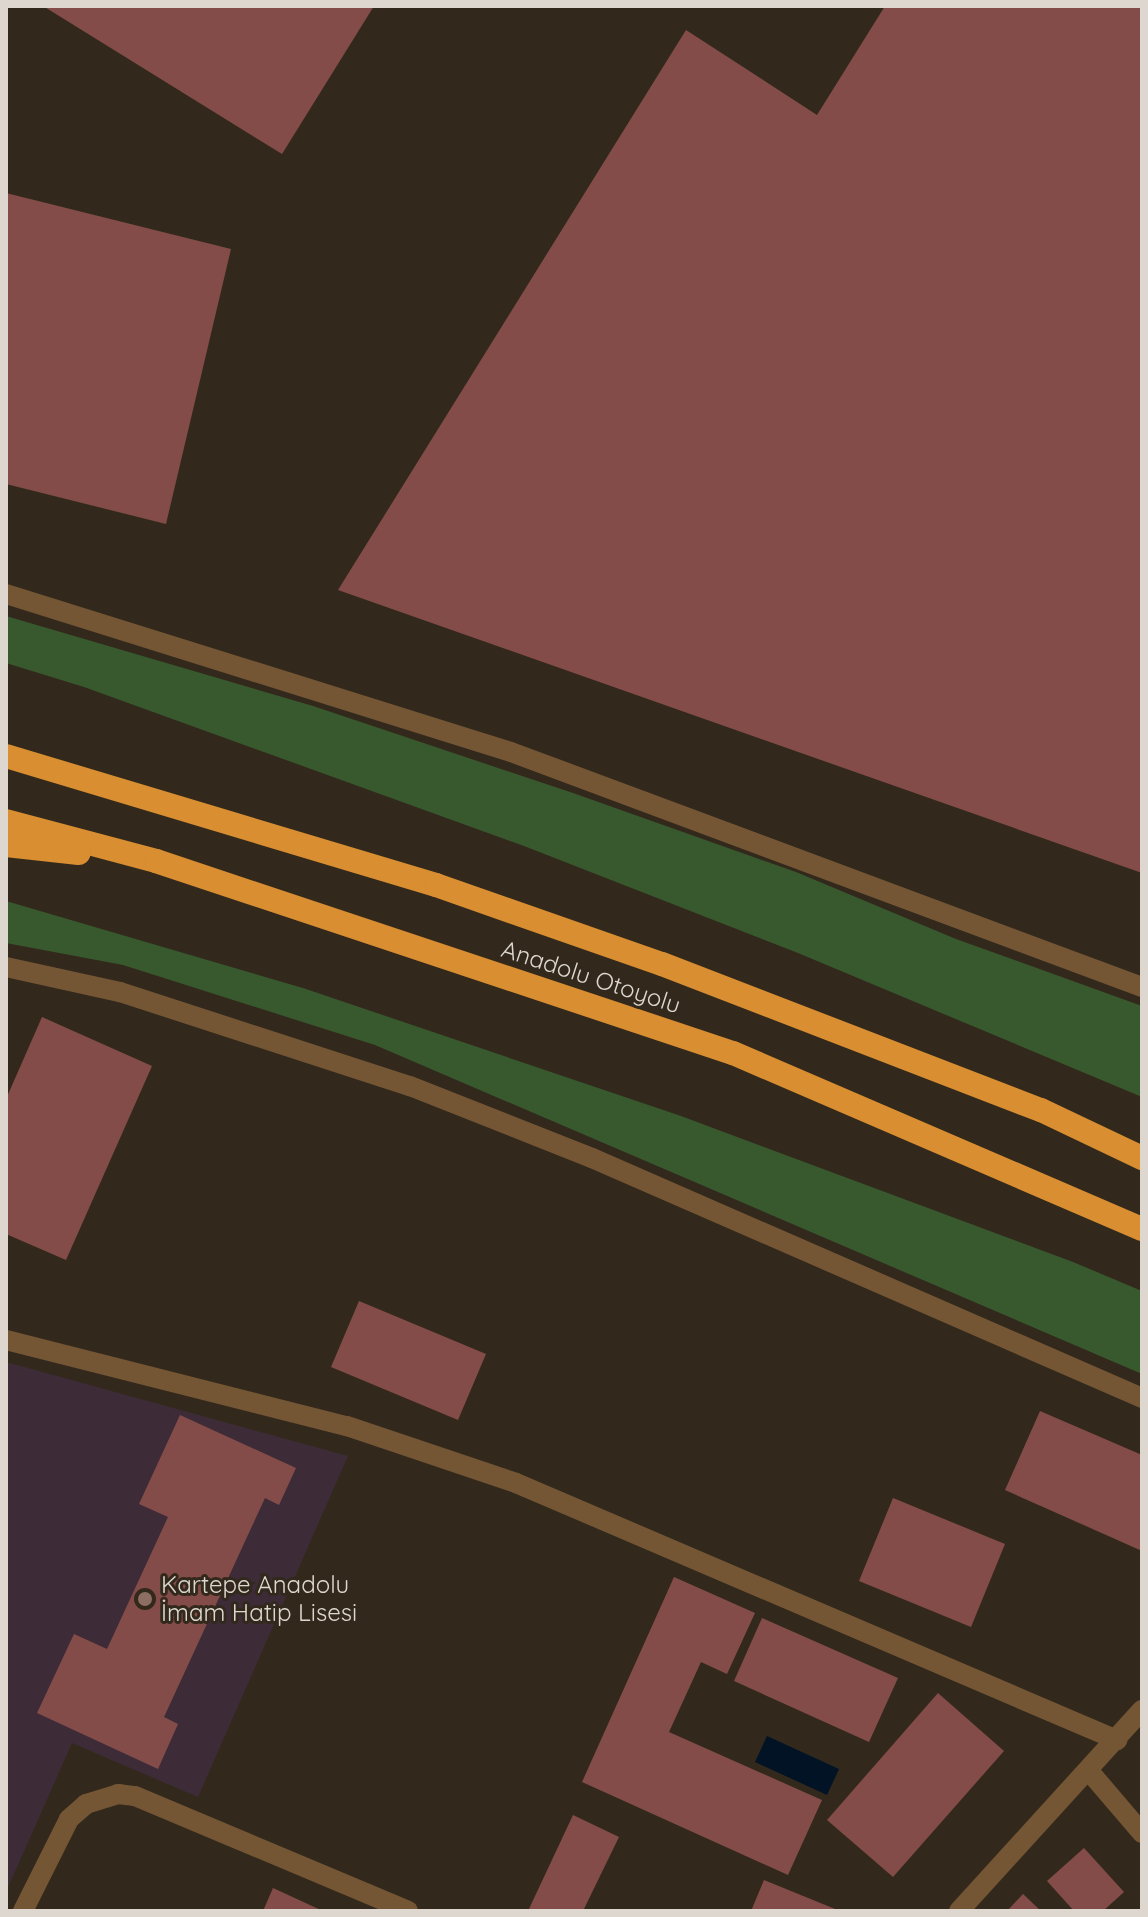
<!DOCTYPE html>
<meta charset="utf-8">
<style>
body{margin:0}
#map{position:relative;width:1148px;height:1917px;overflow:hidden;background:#32291c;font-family:Quicksand,sans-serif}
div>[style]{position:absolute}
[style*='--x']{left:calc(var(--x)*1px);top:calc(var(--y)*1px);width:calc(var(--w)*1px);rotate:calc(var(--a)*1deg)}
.education>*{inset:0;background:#3d2c37}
.green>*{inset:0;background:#38582e}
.water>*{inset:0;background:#011325}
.building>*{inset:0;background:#844c49}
.minor>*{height:20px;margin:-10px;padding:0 10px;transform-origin:10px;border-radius:10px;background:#745635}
.tertiary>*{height:20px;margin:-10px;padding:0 10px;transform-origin:10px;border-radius:10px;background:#745635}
.motorway>*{height:24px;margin:-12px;padding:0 12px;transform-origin:12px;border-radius:12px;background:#d88e31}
.dots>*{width:22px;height:22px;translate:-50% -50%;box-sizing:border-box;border:4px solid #32291c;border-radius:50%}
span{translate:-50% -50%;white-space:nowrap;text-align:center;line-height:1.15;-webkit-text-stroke:6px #32291c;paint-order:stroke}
.street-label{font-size:24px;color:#ddd7cf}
.poi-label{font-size:24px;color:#ddd7cf}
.left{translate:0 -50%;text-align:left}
.frame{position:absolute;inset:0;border:8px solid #ddd7cf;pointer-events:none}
</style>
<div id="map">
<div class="education">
<i style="clip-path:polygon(6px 1362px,348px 1456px,198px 1797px,72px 1743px,6px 1892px)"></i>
</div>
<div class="green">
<i style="clip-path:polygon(6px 616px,313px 706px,573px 793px,796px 872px,956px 939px,1142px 1006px,1142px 1097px,798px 953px,524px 846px,84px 687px,6px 663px)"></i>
<i style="clip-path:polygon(6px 901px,303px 988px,681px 1116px,1073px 1262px,1142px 1291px,1142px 1374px,375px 1045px,123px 965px,6px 943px)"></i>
</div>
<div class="water">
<i style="clip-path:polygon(767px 1736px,839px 1769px,827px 1795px,755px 1762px)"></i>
</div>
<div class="building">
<i style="clip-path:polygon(43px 6px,374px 6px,282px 154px)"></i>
<i style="clip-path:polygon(885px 6px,1142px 6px,1142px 873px,338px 590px,686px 30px,817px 115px)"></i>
<i style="clip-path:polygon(6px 193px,231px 249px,166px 524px,6px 484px)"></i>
<i style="clip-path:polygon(42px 1017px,152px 1066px,66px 1260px,6px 1234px,6px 1099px)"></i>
<i style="clip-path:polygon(359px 1301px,486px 1354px,458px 1420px,331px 1367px)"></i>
<i style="clip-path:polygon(1040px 1411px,1142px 1455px,1142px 1551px,1005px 1490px)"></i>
<i style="clip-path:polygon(180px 1415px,296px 1468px,279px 1505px,265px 1498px,164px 1717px,178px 1724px,158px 1769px,37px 1713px,74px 1634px,107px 1649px,168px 1517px,139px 1504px)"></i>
<i style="clip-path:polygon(893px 1498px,1005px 1544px,971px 1627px,859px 1581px)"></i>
<i style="clip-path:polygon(674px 1577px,755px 1613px,727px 1674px,701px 1662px,669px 1732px,822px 1800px,788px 1875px,582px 1782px)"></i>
<i style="clip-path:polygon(762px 1618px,898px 1678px,869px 1742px,734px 1681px)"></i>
<i style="clip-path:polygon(938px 1693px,1004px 1751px,893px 1877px,827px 1820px)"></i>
<i style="clip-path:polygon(573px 1815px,619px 1837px,583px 1911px,528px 1911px)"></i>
<i style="clip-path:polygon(1084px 1848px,1124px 1892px,1103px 1911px,1074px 1911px,1047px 1881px)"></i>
<i style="clip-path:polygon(764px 1880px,840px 1911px,751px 1911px)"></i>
<i style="clip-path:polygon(273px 1888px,323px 1911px,263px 1911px)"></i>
<i style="clip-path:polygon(1023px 1894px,1041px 1911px,1007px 1911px)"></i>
</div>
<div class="minor">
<i style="--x:6;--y:594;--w:529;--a:17.37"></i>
<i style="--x:511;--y:752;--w:673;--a:20.43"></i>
<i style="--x:6;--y:1340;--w:352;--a:14.2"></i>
<i style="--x:347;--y:1426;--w:178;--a:18.6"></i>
<i style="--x:516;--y:1483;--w:654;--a:23.15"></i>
<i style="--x:1089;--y:1771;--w:82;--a:49.5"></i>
<i style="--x:23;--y:1911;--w:103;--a:-63.4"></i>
<i style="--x:69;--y:1819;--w:23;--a:-41"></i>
<i style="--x:86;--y:1804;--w:34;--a:-17"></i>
<i style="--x:118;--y:1794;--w:17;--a:7"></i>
<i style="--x:135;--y:1796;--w:296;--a:22.8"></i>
</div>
<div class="tertiary">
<i style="--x:6;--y:967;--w:117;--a:12.4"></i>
<i style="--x:120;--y:992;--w:305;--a:18"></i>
<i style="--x:410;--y:1086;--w:196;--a:21.6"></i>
<i style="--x:592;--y:1158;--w:600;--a:23.57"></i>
<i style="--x:959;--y:1911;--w:272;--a:-47.7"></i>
</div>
<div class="motorway">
<i style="--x:6;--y:756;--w:449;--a:16.7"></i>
<i style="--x:436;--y:885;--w:239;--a:19.3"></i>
<i style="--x:662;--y:964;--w:406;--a:21.1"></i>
<i style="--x:1041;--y:1110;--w:112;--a:25.4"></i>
<i style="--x:6;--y:821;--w:155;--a:14.9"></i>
<i style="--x:156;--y:861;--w:608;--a:18.41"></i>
<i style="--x:733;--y:1053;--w:445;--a:23.3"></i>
<i style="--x:6;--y:845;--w:73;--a:6.3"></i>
</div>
<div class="dots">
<i style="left:145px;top:1599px;background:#8d6e63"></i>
</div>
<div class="street-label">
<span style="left:591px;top:977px;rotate:18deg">Anadolu Otoyolu</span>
</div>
<div class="poi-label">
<span class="left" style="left:161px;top:1599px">Kartepe Anadolu<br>İmam Hatip Lisesi</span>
</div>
<div class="frame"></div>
</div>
